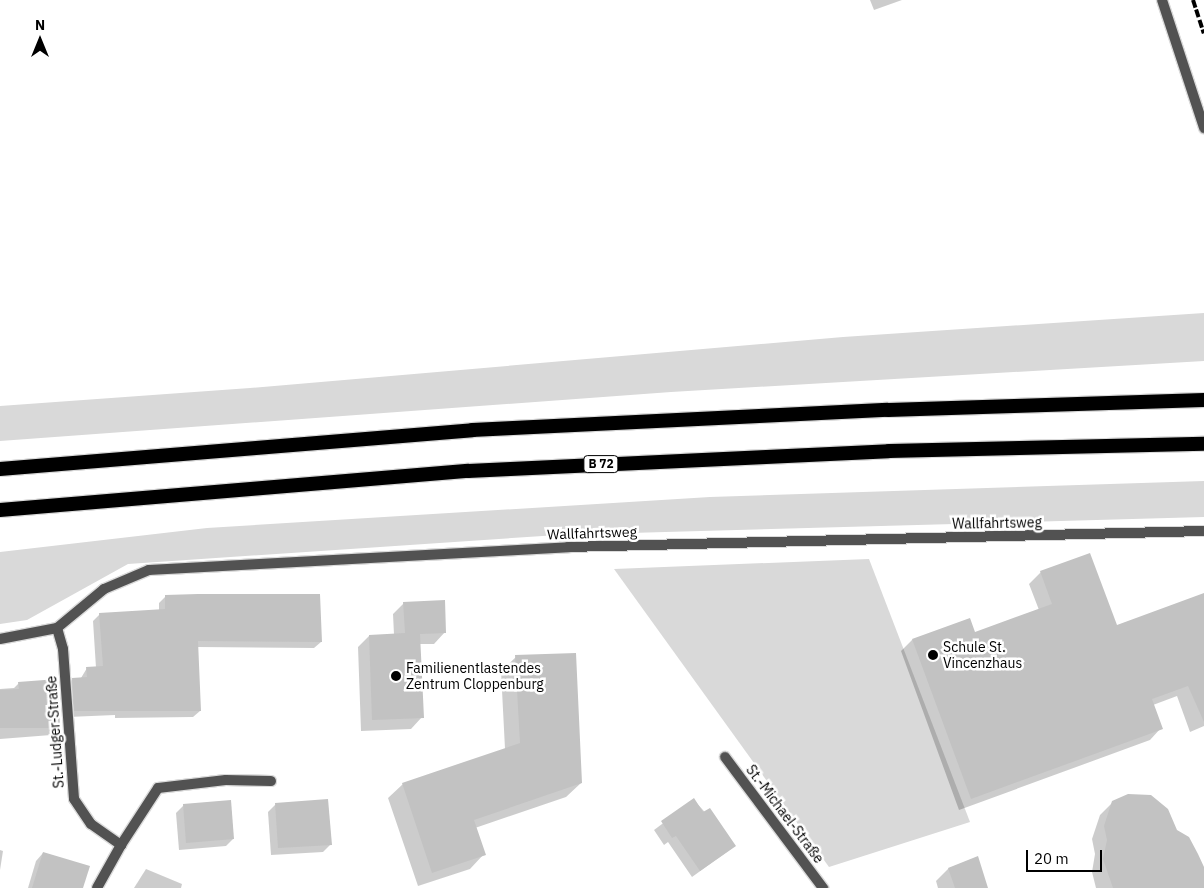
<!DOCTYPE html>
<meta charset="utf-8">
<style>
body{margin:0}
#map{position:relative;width:1204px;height:888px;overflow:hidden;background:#fff;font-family:"IBM Plex Sans",sans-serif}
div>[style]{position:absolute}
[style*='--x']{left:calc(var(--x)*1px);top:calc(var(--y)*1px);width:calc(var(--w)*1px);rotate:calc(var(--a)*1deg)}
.green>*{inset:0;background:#d9d9d9}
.shadow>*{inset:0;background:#0003}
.building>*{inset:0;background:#c2c2c2}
.roads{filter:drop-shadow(1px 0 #dbdbdb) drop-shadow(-1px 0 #dbdbdb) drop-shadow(0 1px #dbdbdb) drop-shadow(0 -1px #dbdbdb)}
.minor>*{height:10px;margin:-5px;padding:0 5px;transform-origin:5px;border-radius:5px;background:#525252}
.trunk>*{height:14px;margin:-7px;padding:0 7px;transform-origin:7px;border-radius:7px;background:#000}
.rail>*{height:4px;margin-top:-2px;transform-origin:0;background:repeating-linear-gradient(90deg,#000 0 8px,transparent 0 10.5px)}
.dots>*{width:14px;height:14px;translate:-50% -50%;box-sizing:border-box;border:2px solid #fff;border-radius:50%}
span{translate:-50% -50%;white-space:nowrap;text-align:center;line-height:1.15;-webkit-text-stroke:5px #fff;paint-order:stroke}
.shield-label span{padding:1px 4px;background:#fff;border:1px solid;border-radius:4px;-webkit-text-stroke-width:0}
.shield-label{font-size:12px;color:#000;font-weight:700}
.street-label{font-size:14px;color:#000}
.poi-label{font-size:14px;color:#000}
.left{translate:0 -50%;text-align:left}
.north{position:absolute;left:15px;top:15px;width:50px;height:50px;-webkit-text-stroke:4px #fff;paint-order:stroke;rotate:0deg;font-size:14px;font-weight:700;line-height:20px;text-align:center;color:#000}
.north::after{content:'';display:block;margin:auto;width:18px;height:22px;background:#000;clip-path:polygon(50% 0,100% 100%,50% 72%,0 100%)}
.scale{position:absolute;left:1026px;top:850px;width:76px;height:22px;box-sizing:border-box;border:2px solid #000;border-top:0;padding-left:6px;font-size:15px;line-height:18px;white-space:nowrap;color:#000;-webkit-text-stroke:4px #fff;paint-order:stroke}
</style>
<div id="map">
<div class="green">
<i style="clip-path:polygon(1204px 313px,1204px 361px,671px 392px,0 441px,0 406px,250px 388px,843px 337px)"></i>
<i style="clip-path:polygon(1204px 481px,1204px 517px,558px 535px,128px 564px,27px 620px,0 624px,0 552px,207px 528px,710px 497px)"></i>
<i style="clip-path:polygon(869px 559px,970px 822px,829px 867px,614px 569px)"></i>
</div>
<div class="shadow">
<i style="clip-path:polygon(870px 0,902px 0,874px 10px)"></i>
<i style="clip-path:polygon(1041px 572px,1116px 626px,1204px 594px,1204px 726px,1190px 732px,1177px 696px,1153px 705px,1161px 728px,1150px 740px,959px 810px,901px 651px,912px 640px,969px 619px,975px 634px,1039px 610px,1029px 584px)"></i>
<i style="clip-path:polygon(166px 596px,321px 642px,314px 648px,197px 647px,200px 711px,193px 717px,115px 718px,115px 715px,68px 717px,66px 686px,73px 679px,81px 678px,87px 668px,96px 668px,93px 621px,100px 614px,159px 611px,159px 603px)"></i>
<i style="clip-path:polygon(404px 603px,445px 632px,434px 644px,419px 644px,422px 717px,411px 729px,361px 731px,358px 647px,369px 636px,394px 635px,393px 614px)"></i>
<i style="clip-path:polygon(516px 657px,581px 783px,566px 797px,475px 828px,484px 854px,470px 869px,418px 886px,388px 798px,403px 784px,505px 749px,501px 671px)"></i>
<i style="clip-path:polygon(19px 683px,59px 727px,51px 735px,0 739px,0 689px,14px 688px)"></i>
<i style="clip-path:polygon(694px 800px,735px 846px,692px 877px,668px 842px,664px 845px,654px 830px)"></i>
<i style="clip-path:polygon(327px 801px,331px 844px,323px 852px,271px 855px,268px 812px,275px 805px)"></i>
<i style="clip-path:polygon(1113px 802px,1203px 888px,1096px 888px,1092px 872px,1095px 854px,1092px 839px,1100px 815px)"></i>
<i style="clip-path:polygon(184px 805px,233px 839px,226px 846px,179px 850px,176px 813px)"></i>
<i style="clip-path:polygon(0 850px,3px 851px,0 870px)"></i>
<i style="clip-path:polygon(43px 853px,82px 888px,28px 888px,36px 861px)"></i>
<i style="clip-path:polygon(978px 858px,987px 888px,938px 888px,936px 881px,948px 869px)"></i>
<i style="clip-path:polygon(146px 869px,182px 884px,181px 888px,134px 888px)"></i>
</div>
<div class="building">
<i style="clip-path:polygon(1090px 553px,1117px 625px,1204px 593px,1204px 722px,1188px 686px,1152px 699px,1163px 729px,971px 799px,912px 639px,970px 618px,975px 632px,1052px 604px,1040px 571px)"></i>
<i style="clip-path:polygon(198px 594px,320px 594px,322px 642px,198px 641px,201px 711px,74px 711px,72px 678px,87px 677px,86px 667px,103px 666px,99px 613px,165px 609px,165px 595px)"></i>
<i style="clip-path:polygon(445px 600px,446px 633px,420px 634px,424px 718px,372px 720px,369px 635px,405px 633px,403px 602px)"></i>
<i style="clip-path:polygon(576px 653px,582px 783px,474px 820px,486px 855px,432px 873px,402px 783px,520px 743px,515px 655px)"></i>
<i style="clip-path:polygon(58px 679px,60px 728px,0 728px,0 690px,19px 689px,18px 682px)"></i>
<i style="clip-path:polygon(1128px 794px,1151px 795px,1168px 809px,1177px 830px,1189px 837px,1198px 854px,1204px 867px,1204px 888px,1113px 888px,1103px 859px,1107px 840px,1104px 826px,1112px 801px)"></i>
<i style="clip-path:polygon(694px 798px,703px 812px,710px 808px,736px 846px,700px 871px,676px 836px,672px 838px,661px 821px)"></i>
<i style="clip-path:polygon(328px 799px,332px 845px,278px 848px,275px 803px)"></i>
<i style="clip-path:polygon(231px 800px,234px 839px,186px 843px,183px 804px)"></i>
<i style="clip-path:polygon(43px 852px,90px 866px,83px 888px,32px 888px)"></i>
<i style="clip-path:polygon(978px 856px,988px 888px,955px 888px,948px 868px)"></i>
</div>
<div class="roads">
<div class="minor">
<i style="--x:1162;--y:0;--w:135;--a:71.8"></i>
<i style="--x:57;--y:628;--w:22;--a:74"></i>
<i style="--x:63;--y:649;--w:150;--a:85.8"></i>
<i style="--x:74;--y:799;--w:30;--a:56"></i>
<i style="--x:91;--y:824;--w:37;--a:35"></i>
<i style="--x:121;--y:845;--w:49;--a:119.2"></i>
<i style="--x:0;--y:639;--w:58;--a:-10.9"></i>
<i style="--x:57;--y:628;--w:61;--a:-39.7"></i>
<i style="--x:104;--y:589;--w:49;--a:-22.9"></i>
<i style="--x:149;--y:570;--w:420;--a:-3.1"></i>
<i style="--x:568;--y:547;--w:636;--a:-1.44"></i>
<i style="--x:725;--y:757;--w:164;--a:53.2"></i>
<i style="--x:121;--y:845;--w:68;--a:-57"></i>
<i style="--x:158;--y:788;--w:68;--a:-6.7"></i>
<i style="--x:226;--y:780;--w:45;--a:1.3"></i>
</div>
<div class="trunk">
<i style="--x:0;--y:469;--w:474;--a:-4.7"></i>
<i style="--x:472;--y:430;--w:416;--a:-2.8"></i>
<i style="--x:888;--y:410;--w:316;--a:-1.8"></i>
<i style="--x:0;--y:510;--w:470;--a:-4.8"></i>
<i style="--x:468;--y:471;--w:421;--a:-2.7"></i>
<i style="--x:889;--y:451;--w:315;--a:-1.3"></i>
</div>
</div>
<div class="rail">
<i style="--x:1193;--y:0;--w:35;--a:72"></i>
</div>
<div class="dots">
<i style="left:933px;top:655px;background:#000"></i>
<i style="left:396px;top:676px;background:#000"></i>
</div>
<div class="shield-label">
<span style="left:601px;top:464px">B 72</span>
</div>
<div class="street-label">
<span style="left:997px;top:523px;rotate:-1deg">Wallfahrtsweg</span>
<span style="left:592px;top:533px;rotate:-2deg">Wallfahrtsweg</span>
<span style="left:55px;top:732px;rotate:-94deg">St.-Ludger-Straße</span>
<span style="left:785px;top:814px;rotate:53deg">St.-Michael-Straße</span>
</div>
<div class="poi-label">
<span class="left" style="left:943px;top:655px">Schule St.<br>Vincenzhaus</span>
<span class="left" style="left:406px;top:676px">Familienentlastendes<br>Zentrum Cloppenburg</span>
</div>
<div class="north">N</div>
<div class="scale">20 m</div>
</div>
